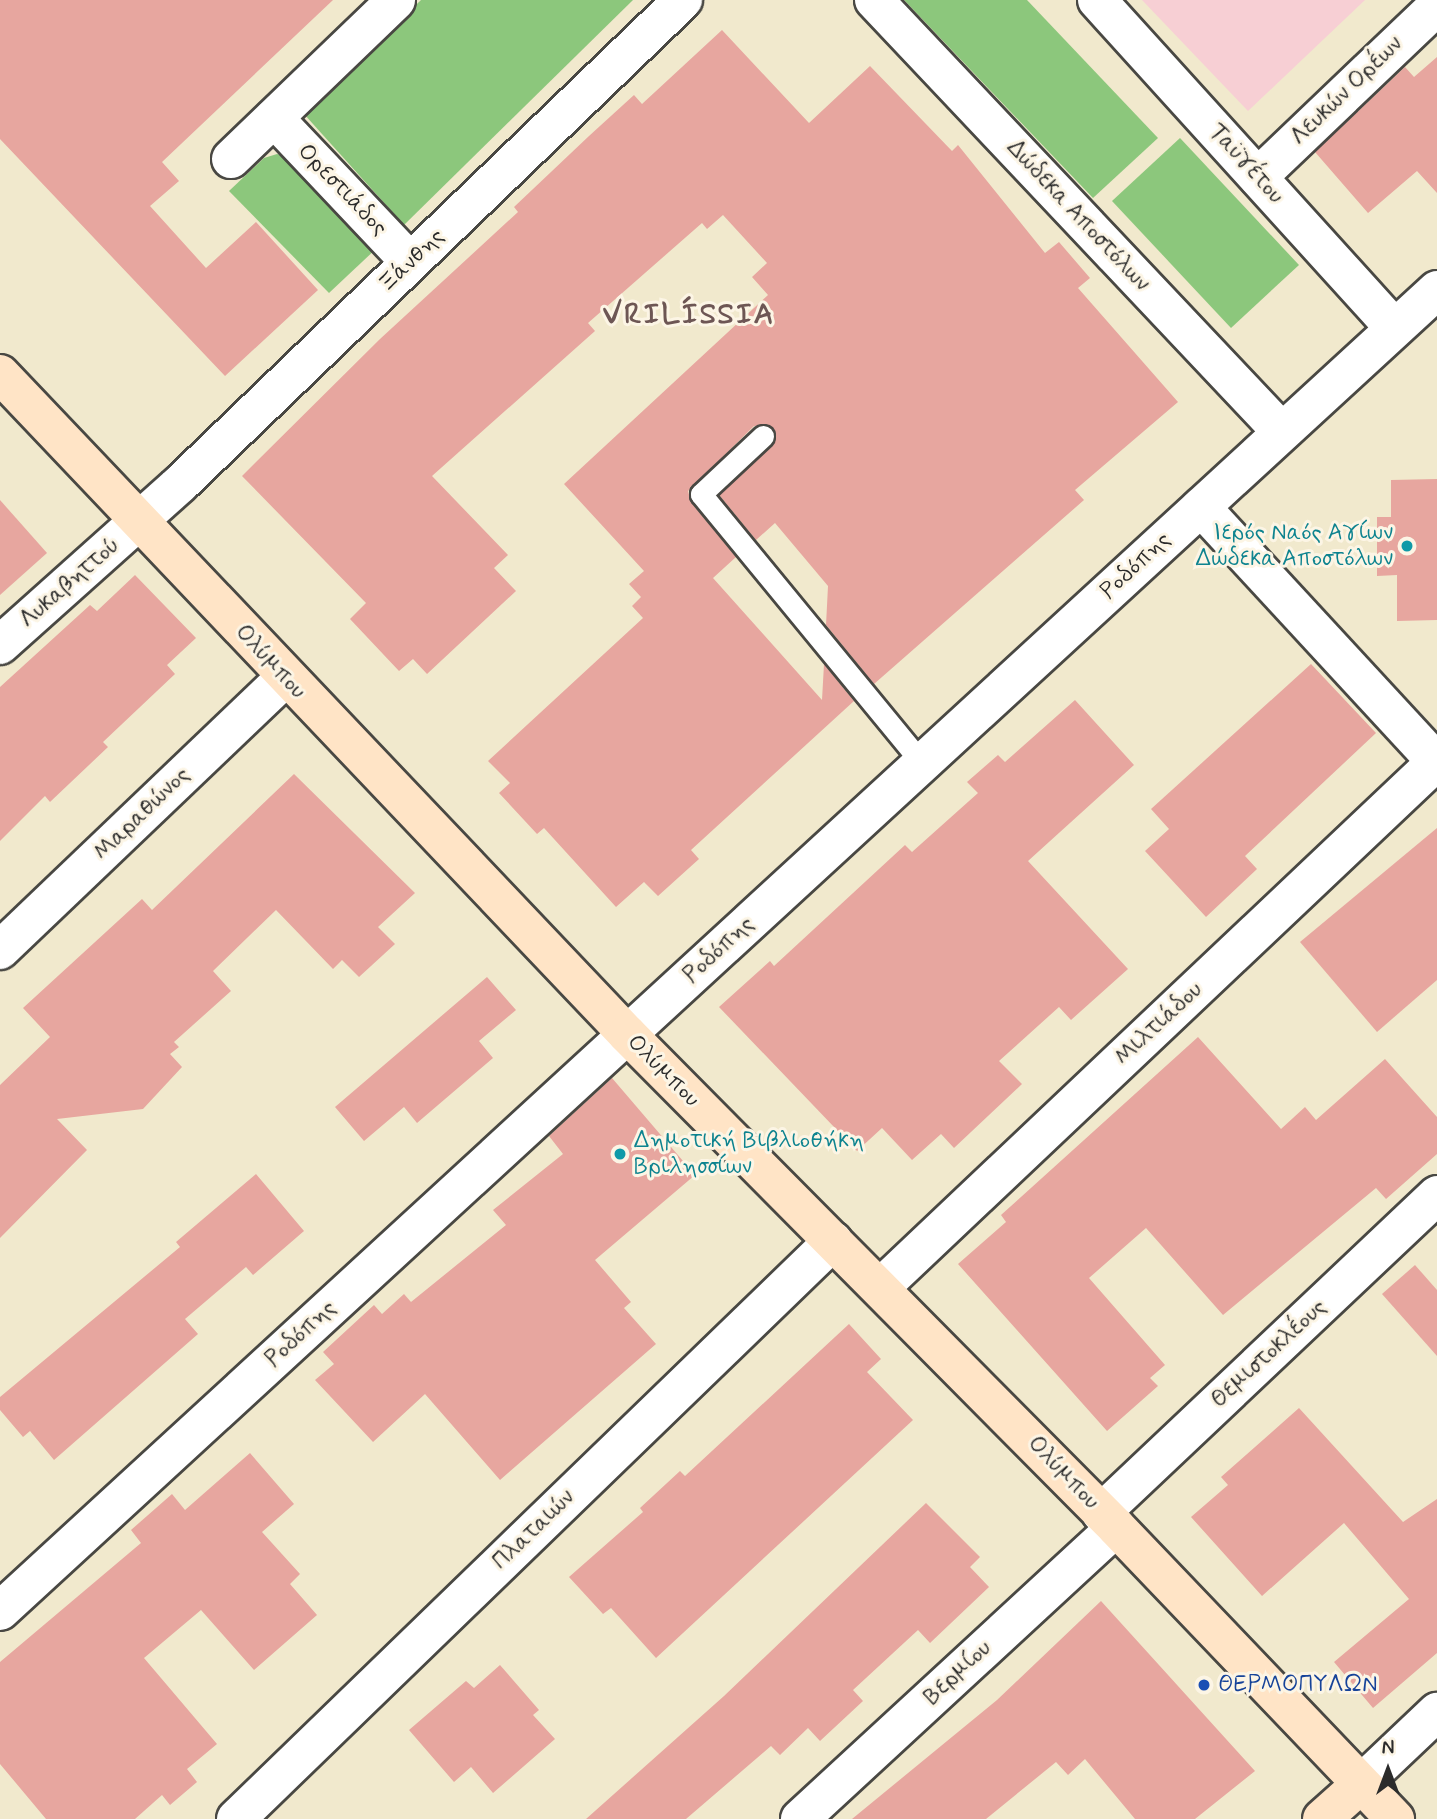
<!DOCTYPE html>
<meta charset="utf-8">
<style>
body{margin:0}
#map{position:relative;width:1437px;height:1819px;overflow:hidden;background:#f1e9cd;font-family:Mynerve,sans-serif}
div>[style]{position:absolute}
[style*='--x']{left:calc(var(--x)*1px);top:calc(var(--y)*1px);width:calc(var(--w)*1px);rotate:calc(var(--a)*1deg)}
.built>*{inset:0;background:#f7cfd4}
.green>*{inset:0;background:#8cc77c}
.building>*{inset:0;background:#e7a69f}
.roads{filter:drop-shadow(2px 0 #494843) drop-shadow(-2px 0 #494843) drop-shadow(0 2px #494843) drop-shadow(0 -2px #494843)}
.lane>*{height:21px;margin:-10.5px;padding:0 10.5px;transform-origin:10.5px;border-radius:10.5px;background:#fff}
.street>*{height:38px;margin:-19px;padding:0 19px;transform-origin:19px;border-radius:19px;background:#fff}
.secondary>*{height:38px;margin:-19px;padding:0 19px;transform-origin:19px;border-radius:19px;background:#ffe4c6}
.dots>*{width:19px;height:19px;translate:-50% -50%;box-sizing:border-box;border:4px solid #fcf5e5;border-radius:50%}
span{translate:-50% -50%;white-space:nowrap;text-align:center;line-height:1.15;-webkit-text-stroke:6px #fcf5e5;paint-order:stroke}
.street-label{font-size:23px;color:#2b2b2b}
.culture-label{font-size:23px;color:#0d838f}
.right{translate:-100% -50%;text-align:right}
.left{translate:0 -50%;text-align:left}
.transit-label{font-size:23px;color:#164399}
.district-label{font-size:30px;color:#6d5654;font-weight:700;letter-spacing:2px}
.north{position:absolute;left:1353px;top:1735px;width:70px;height:70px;-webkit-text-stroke:5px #fcf5e5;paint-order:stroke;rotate:0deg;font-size:19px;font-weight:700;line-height:28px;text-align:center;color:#2b2b2b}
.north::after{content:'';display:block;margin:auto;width:24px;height:32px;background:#2b2b2b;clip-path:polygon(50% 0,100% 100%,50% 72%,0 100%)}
</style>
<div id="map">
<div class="built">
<i style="clip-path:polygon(1142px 0,1365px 0,1248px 111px)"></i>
</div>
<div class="green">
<i style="clip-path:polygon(421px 0,633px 0,404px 225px,304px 114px)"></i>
<i style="clip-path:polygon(904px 0,1027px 0,1158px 138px,1093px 198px)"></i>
<i style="clip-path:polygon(1180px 138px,1299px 265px,1231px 328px,1112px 201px)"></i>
<i style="clip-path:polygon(277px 154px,290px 157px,379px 246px,329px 293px,229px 191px,264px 158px)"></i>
</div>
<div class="building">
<i style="clip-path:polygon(0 0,333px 0,162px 162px,179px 181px,150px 206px,206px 268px,256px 222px,318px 290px,225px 376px,0 139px)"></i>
<i style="clip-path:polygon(722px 30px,809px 123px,870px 66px,952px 151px,958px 145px,1045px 253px,1059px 242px,1090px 278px,1078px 288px,1178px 402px,1075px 490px,1084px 500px,874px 684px,826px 625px,828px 586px,775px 523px,756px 540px,719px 495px,775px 440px,772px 427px,754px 426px,688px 491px,691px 502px,736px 557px,713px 578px,822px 700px,824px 664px,854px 701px,691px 850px,699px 859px,658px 896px,644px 882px,616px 907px,544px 828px,537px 834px,499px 793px,510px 783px,488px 761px,643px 618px,632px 606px,641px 597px,629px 584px,644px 571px,564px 484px,768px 295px,752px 277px,767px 263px,723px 215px,707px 229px,702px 223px,588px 323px,595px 331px,432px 476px,508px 555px,494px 568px,516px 591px,427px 674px,413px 659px,399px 671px,350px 619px,366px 603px,242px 476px,380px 339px,518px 212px,514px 207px,589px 136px,634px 95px,642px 104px)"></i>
<i style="clip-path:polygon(1437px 57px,1437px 193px,1417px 171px,1368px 213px,1315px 152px,1405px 67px,1414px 77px)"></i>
<i style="clip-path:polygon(1437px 479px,1437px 620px,1397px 621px,1397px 575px,1377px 576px,1377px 517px,1391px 517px,1391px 480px)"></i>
<i style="clip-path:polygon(0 500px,47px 553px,0 595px)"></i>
<i style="clip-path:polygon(135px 575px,196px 638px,167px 665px,175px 674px,103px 742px,108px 747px,50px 802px,45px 796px,0 841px,0 687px,90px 605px,97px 611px)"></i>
<i style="clip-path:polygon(1311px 664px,1376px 733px,1245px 856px,1257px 869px,1206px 917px,1145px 851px,1169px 829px,1151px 809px)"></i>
<i style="clip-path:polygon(1075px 700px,1134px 765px,1028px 861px,1128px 969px,1071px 1020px,1059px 1007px,999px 1061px,1022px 1084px,954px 1148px,941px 1134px,912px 1160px,882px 1128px,857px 1151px,719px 1007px,770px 961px,774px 966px,905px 845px,912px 852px,978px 793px,967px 782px,998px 755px,1005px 762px)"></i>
<i style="clip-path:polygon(294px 774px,415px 893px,378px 927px,395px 944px,359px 977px,342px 960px,333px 969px,276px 910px,213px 971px,231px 991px,174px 1042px,179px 1047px,170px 1054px,182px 1067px,143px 1109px,57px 1119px,87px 1150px,0 1238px,0 1085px,50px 1037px,23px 1008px,142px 899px,152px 910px)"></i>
<i style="clip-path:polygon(1437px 828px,1437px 980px,1377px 1032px,1300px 942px)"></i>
<i style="clip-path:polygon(487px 977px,516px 1010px,479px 1041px,493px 1058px,417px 1123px,404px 1107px,364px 1141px,335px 1107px)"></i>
<i style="clip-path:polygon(1198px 1037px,1281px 1129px,1305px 1107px,1316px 1120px,1385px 1059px,1437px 1117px,1437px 1154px,1386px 1199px,1376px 1188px,1223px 1315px,1146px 1228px,1089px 1278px,1165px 1365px,1150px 1378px,1158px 1386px,1107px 1431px,958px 1264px,1006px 1222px,1001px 1215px)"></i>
<i style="clip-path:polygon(612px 1078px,695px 1175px,595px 1260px,631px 1302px,624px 1308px,656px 1344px,500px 1480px,425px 1394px,373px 1442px,315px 1380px,334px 1364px,323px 1352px,374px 1305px,382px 1314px,404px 1294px,411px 1302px,506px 1225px,493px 1210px,563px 1154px,549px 1136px)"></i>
<i style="clip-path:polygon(256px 1174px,304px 1231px,253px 1275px,246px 1267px,185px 1319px,198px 1334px,54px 1460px,30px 1431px,23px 1437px,0 1410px,0 1397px,180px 1247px,176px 1242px)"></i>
<i style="clip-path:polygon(1415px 1265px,1437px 1290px,1437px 1356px,1382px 1294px)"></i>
<i style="clip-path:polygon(849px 1324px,881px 1359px,867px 1372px,913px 1420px,656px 1658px,611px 1608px,603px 1614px,569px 1577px,643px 1512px,640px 1508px,680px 1471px,685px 1476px)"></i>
<i style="clip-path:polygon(1299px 1408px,1403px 1522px,1437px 1499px,1437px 1653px,1373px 1708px,1334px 1662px,1409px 1599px,1344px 1523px,1262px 1596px,1191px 1517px,1228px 1485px,1221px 1477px)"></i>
<i style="clip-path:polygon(250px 1453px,294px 1504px,262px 1532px,300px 1574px,290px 1584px,317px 1615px,254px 1670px,201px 1610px,144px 1658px,217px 1744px,187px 1769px,197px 1782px,170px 1805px,162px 1795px,135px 1819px,46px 1819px,0 1764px,0 1662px,141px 1543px,131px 1530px,172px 1494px,185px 1510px)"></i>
<i style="clip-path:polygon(926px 1503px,980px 1557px,970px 1567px,989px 1587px,930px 1643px,918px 1630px,853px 1690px,863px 1701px,820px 1741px,808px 1728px,780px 1755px,771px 1746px,686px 1819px,586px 1819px,724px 1696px)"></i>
<i style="clip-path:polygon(1101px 1601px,1255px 1771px,1195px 1819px,1135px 1819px,1085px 1759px,1068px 1775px,1056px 1762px,986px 1819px,852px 1819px,997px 1700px)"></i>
<i style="clip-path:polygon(500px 1665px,539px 1710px,533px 1715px,555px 1739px,493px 1793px,471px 1767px,454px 1782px,409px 1730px,466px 1681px,474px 1688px)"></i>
</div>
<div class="roads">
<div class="lane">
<i style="--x:763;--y:436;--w:85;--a:136.9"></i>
<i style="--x:701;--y:494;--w:348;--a:50.6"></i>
</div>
<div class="street">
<i style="--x:874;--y:0;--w:594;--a:46.64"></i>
<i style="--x:1097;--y:0;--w:442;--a:47.8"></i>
<i style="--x:274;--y:118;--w:198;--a:46.6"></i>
<i style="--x:231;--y:159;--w:229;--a:-43.9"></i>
<i style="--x:1258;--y:177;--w:248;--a:-43.7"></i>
<i style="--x:1201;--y:507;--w:347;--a:47.3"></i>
<i style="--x:0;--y:645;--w:241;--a:-41.8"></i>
<i style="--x:180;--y:484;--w:698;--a:-43.9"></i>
<i style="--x:0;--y:950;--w:394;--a:-43.7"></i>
<i style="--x:881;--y:1287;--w:765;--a:-43.41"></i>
<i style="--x:1101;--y:1513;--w:463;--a:-43.4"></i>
<i style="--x:0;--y:1611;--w:1952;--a:-42.59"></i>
<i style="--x:1361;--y:1784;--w:105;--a:-43.5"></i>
<i style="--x:236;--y:1819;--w:831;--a:-44.07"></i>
<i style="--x:800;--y:1819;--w:430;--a:-42.7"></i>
</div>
<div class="secondary">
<i style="--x:0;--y:374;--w:910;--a:46.47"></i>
<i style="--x:627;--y:1034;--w:694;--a:45.23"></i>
<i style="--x:1116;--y:1527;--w:404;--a:46.3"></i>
<i style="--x:1322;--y:1819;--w:52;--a:-41.9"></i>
</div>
</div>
<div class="dots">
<i style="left:1407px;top:546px;background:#0f9aa8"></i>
<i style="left:620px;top:1154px;background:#0f9aa8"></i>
<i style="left:1204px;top:1685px;background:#1a4fb4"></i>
</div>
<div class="street-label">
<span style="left:1347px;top:91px;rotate:-44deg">Λευκών Ορέων</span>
<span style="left:1246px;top:164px;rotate:48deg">Ταϋγέτου</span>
<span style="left:342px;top:190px;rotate:46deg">Ορεστιάδος</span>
<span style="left:1078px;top:216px;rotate:47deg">Δώδεκα Αποστόλων</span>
<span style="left:412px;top:261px;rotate:-44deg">Ξάνθης</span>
<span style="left:1136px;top:566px;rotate:-43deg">Ροδόπης</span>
<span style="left:70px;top:583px;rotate:-41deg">Λυκαβηττού</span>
<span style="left:270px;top:662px;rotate:47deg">Ολύμπου</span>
<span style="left:142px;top:814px;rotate:-44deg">Μαραθώνος</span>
<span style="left:719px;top:950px;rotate:-43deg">Ροδόπης</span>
<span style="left:1159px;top:1024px;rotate:-43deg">Μιλτιάδου</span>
<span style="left:663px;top:1071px;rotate:45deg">Ολύμπου</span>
<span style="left:301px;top:1334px;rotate:-43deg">Ροδόπης</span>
<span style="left:1269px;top:1354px;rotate:-43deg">Θεμιστοκλέους</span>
<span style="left:1063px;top:1473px;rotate:46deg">Ολύμπου</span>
<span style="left:534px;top:1530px;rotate:-44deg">Πλαταιών</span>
<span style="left:958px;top:1673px;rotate:-43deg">Βερμίου</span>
</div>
<div class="culture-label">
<span class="right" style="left:1393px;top:546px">Ιερός Ναός Αγίων<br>Δώδεκα Αποστόλων</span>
<span class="left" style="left:634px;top:1154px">Δημοτική Βιβλιοθήκη<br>Βριλησσίων</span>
</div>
<div class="transit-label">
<span class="left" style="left:1218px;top:1685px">ΘΕΡΜΟΠΥΛΩΝ</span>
</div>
<div class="district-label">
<span style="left:689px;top:315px">VRILÍSSIA</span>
</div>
<div class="north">N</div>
</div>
